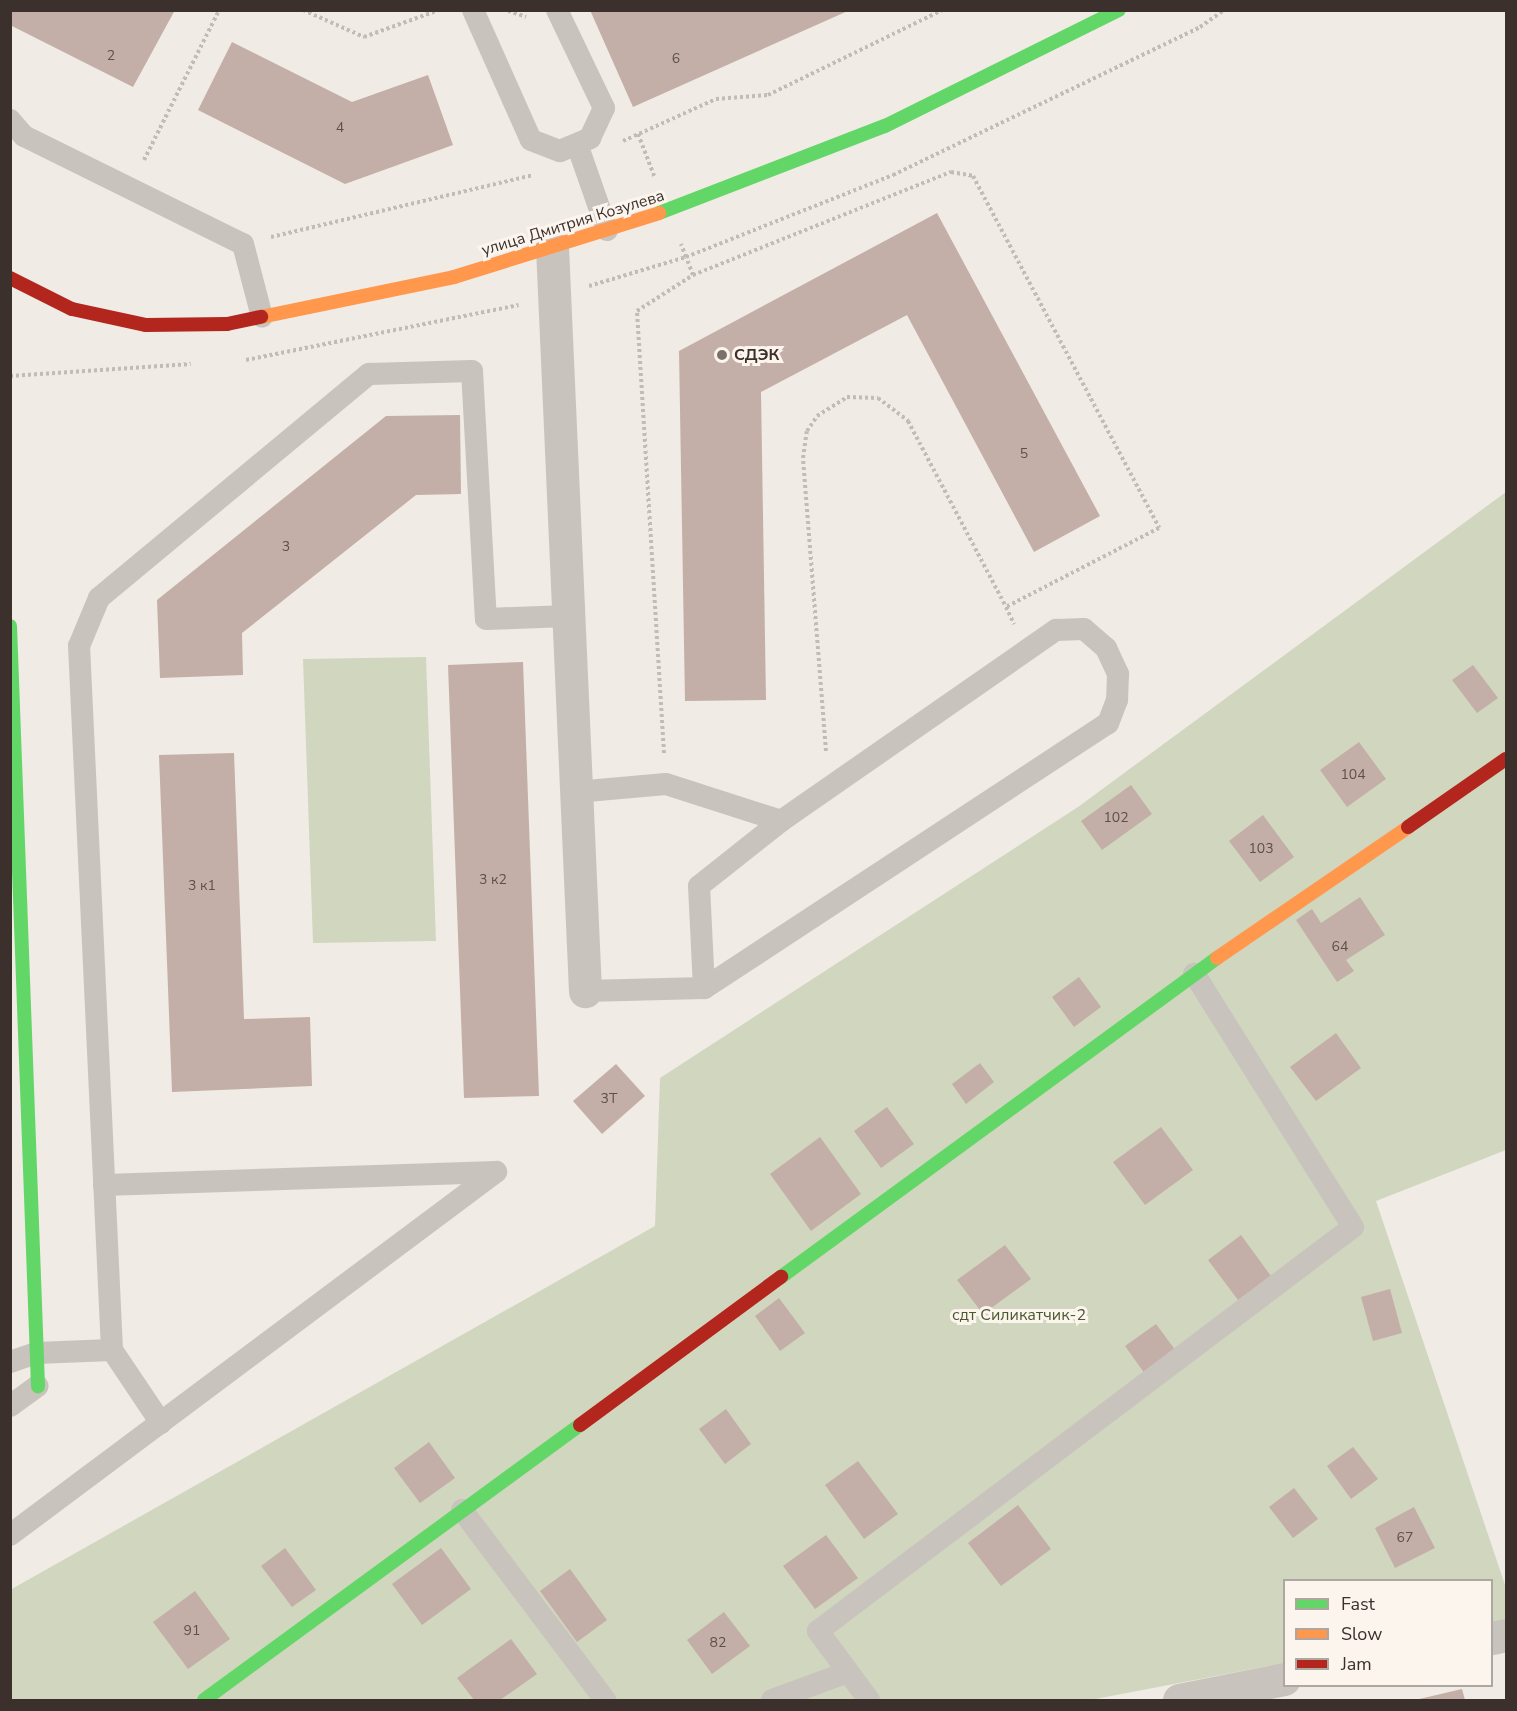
<!DOCTYPE html>
<meta charset="utf-8">
<style>
body{margin:0}
#map{position:relative;width:1517px;height:1711px;overflow:hidden;background:#f0ebe5;font-family:"Nunito Sans",sans-serif}
div>[style]{position:absolute}
[style*='--x']{left:calc(var(--x)*1px);top:calc(var(--y)*1px);width:calc(var(--w)*1px);rotate:calc(var(--a)*1deg)}
.green>*{inset:0;background:#d1d6bf}
.building>*{inset:0;background:#c3afa7}
.path>*{height:4px;margin-top:-2px;transform-origin:0;background:repeating-linear-gradient(90deg,#c2bbb6 0 3px,transparent 0 6px)}
.lane>*{height:22px;margin:-11px;padding:0 11px;transform-origin:11px;border-radius:11px;background:#c9c3be}
.street>*{height:33px;margin:-16.5px;padding:0 16.5px;transform-origin:16.5px;border-radius:16.5px;background:#c9c3be}
.fast>*{height:14px;margin:-7px;padding:0 7px;transform-origin:7px;border-radius:7px;background:#63d668}
.slow>*{height:14px;margin:-7px;padding:0 7px;transform-origin:7px;border-radius:7px;background:#ff974d}
.jam>*{height:14px;margin:-7px;padding:0 7px;transform-origin:7px;border-radius:7px;background:#b3261e}
.dots>*{width:16px;height:16px;translate:-50% -50%;box-sizing:border-box;border:3px solid #fbf5ee;border-radius:50%}
span{translate:-50% -50%;white-space:nowrap;text-align:center;line-height:1.15;-webkit-text-stroke:6px #fbf5ee;paint-order:stroke}
.number-label{font-size:14px;color:#5d504a}
.number-label span{-webkit-text-stroke-width:0}
.street-label{font-size:16px;color:#3b302b}
.poi-label{font-size:16px;color:#3b302b;font-weight:700}
.left{translate:0 -50%;text-align:left}
.park-label{font-size:16px;color:#4a5a2e}
.frame{position:absolute;inset:0;border:12px solid #3b302b;pointer-events:none}
.legend{position:absolute;left:1283px;top:1579px;width:210px;height:108px;box-sizing:border-box;background:#fbf5ee;border:2px solid #aea6a0;margin:0;padding:8px 10px;list-style:none;font-size:18px;color:#3b302b}
.legend li{display:flex;align-items:center;gap:12px;height:30px}
.legend b{width:30px;border:2px solid #aea6a0}
</style>
<div id="map">
<div class="green">
<i style="clip-path:polygon(1506px 492px,1506px 1150px,1376px 1201px,1506px 1588px,1506px 1620px,1492px 1623px,1492px 1580px,1284px 1580px,1284px 1663px,1090px 1700px,11px 1700px,10px 1590px,655px 1226px,660px 1078px,1078px 807px)"></i>
<i style="clip-path:polygon(426px 657px,436px 941px,313px 943px,303px 659px)"></i>
</div>
<div class="building">
<i style="clip-path:polygon(10px 10px,175px 10px,133px 87px,10px 25px)"></i>
<i style="clip-path:polygon(590px 10px,850px 10px,633px 107px)"></i>
<i style="clip-path:polygon(232px 42px,352px 102px,428px 75px,453px 145px,345px 184px,198px 110px)"></i>
<i style="clip-path:polygon(937px 213px,1100px 516px,1034px 552px,907px 315px,761px 392px,766px 700px,685px 701px,679px 351px)"></i>
<i style="clip-path:polygon(460px 415px,461px 494px,416px 495px,242px 633px,243px 675px,160px 678px,157px 600px,386px 416px)"></i>
<i style="clip-path:polygon(523px 662px,539px 1096px,464px 1098px,448px 665px)"></i>
<i style="clip-path:polygon(1473px 665px,1498px 698px,1477px 713px,1452px 680px)"></i>
<i style="clip-path:polygon(1359px 742px,1386px 779px,1347px 807px,1320px 770px)"></i>
<i style="clip-path:polygon(234px 753px,244px 1019px,310px 1017px,312px 1086px,172px 1092px,159px 755px)"></i>
<i style="clip-path:polygon(1131px 785px,1152px 814px,1102px 850px,1081px 821px)"></i>
<i style="clip-path:polygon(1263px 815px,1294px 857px,1260px 882px,1229px 841px)"></i>
<i style="clip-path:polygon(1360px 897px,1385px 935px,1346px 960px,1354px 971px,1337px 982px,1296px 920px,1312px 909px,1321px 923px)"></i>
<i style="clip-path:polygon(1079px 977px,1101px 1007px,1074px 1027px,1052px 997px)"></i>
<i style="clip-path:polygon(1336px 1033px,1361px 1068px,1316px 1101px,1290px 1067px)"></i>
<i style="clip-path:polygon(980px 1063px,994px 1082px,966px 1104px,952px 1084px)"></i>
<i style="clip-path:polygon(616px 1064px,645px 1096px,602px 1134px,573px 1101px)"></i>
<i style="clip-path:polygon(887px 1107px,914px 1144px,881px 1168px,854px 1131px)"></i>
<i style="clip-path:polygon(1161px 1127px,1193px 1170px,1145px 1205px,1113px 1162px)"></i>
<i style="clip-path:polygon(820px 1137px,861px 1194px,811px 1231px,770px 1174px)"></i>
<i style="clip-path:polygon(1241px 1235px,1271px 1276px,1238px 1300px,1208px 1260px)"></i>
<i style="clip-path:polygon(1005px 1245px,1031px 1279px,983px 1314px,957px 1280px)"></i>
<i style="clip-path:polygon(1390px 1289px,1402px 1333px,1373px 1341px,1361px 1297px)"></i>
<i style="clip-path:polygon(779px 1298px,805px 1333px,780px 1351px,755px 1316px)"></i>
<i style="clip-path:polygon(1156px 1324px,1176px 1351px,1145px 1374px,1125px 1346px)"></i>
<i style="clip-path:polygon(726px 1409px,751px 1444px,725px 1464px,699px 1429px)"></i>
<i style="clip-path:polygon(429px 1442px,455px 1478px,420px 1503px,394px 1468px)"></i>
<i style="clip-path:polygon(1353px 1447px,1378px 1479px,1351px 1499px,1327px 1466px)"></i>
<i style="clip-path:polygon(858px 1461px,898px 1514px,864px 1539px,825px 1485px)"></i>
<i style="clip-path:polygon(1294px 1488px,1318px 1519px,1293px 1538px,1269px 1507px)"></i>
<i style="clip-path:polygon(1018px 1505px,1051px 1549px,1001px 1586px,968px 1543px)"></i>
<i style="clip-path:polygon(1414px 1507px,1435px 1548px,1395px 1568px,1375px 1528px)"></i>
<i style="clip-path:polygon(826px 1535px,858px 1578px,815px 1609px,783px 1566px)"></i>
<i style="clip-path:polygon(285px 1548px,316px 1590px,292px 1607px,261px 1566px)"></i>
<i style="clip-path:polygon(441px 1548px,471px 1589px,422px 1625px,392px 1584px)"></i>
<i style="clip-path:polygon(570px 1569px,607px 1620px,577px 1642px,540px 1591px)"></i>
<i style="clip-path:polygon(195px 1591px,230px 1639px,188px 1669px,153px 1622px)"></i>
<i style="clip-path:polygon(724px 1612px,750px 1646px,712px 1674px,687px 1640px)"></i>
<i style="clip-path:polygon(511px 1639px,537px 1674px,500px 1700px,474px 1700px,457px 1678px)"></i>
<i style="clip-path:polygon(1462px 1689px,1465px 1700px,1415px 1700px)"></i>
</div>
<div class="path">
<i style="--x:303;--y:10;--w:67;--a:23.9"></i>
<i style="--x:364;--y:37;--w:80;--a:-19.8"></i>
<i style="--x:508;--y:11;--w:19;--a:18"></i>
<i style="--x:638;--y:134;--w:47;--a:68.9"></i>
<i style="--x:623;--y:141;--w:102;--a:-24.3"></i>
<i style="--x:716;--y:99;--w:52;--a:-4.4"></i>
<i style="--x:768;--y:95;--w:194;--a:-26"></i>
<i style="--x:144;--y:160;--w:168;--a:-63.4"></i>
<i style="--x:271;--y:237;--w:269;--a:-13.3"></i>
<i style="--x:693;--y:275;--w:278;--a:-21.8"></i>
<i style="--x:951;--y:172;--w:22;--a:10"></i>
<i style="--x:973;--y:176;--w:398;--a:62.1"></i>
<i style="--x:1159;--y:528;--w:172;--a:152.7"></i>
<i style="--x:1006;--y:607;--w:19;--a:65"></i>
<i style="--x:589;--y:286;--w:101;--a:-16.6"></i>
<i style="--x:686;--y:257;--w:14;--a:-111"></i>
<i style="--x:246;--y:360;--w:278;--a:-11.4"></i>
<i style="--x:10;--y:376;--w:181;--a:-3.8"></i>
<i style="--x:826;--y:751;--w:294;--a:-94.5"></i>
<i style="--x:803;--y:458;--w:27;--a:-82"></i>
<i style="--x:807;--y:431;--w:18;--a:-56"></i>
<i style="--x:817;--y:416;--w:36;--a:-32"></i>
<i style="--x:847;--y:397;--w:31;--a:2"></i>
<i style="--x:878;--y:398;--w:38;--a:37"></i>
<i style="--x:908;--y:421;--w:210;--a:62.2"></i>
<i style="--x:664;--y:753;--w:443;--a:-93.5"></i>
<i style="--x:637;--y:311;--w:67;--a:-32.7"></i>
<i style="--x:693;--y:275;--w:19;--a:-111"></i>
<i style="--x:686;--y:257;--w:223;--a:-21.6"></i>
<i style="--x:893;--y:175;--w:341;--a:-25.7"></i>
<i style="--x:1200;--y:27;--w:29;--a:-35"></i>
</div>
<div class="lane">
<i style="--x:473;--y:10;--w:142;--a:66"></i>
<i style="--x:531;--y:140;--w:31;--a:21"></i>
<i style="--x:560;--y:151;--w:33;--a:-23"></i>
<i style="--x:590;--y:138;--w:33;--a:-65"></i>
<i style="--x:604;--y:108;--w:109;--a:-115.6"></i>
<i style="--x:10;--y:120;--w:21;--a:49"></i>
<i style="--x:24;--y:136;--w:244;--a:26.3"></i>
<i style="--x:243;--y:244;--w:75;--a:75.4"></i>
<i style="--x:578;--y:147;--w:88;--a:70.7"></i>
<i style="--x:576;--y:792;--w:90;--a:-5.1"></i>
<i style="--x:666;--y:784;--w:121;--a:17.8"></i>
<i style="--x:781;--y:821;--w:335;--a:-34.8"></i>
<i style="--x:1056;--y:630;--w:28;--a:-2"></i>
<i style="--x:1084;--y:629;--w:29;--a:41"></i>
<i style="--x:1106;--y:648;--w:29;--a:65"></i>
<i style="--x:1118;--y:674;--w:26;--a:92"></i>
<i style="--x:1117;--y:700;--w:25;--a:111"></i>
<i style="--x:1108;--y:723;--w:483;--a:146.7"></i>
<i style="--x:704;--y:988;--w:102;--a:-92.8"></i>
<i style="--x:699;--y:886;--w:105;--a:-38.4"></i>
<i style="--x:585;--y:991;--w:119;--a:-1.4"></i>
<i style="--x:104;--y:1185;--w:392;--a:-1.9"></i>
<i style="--x:10;--y:1362;--w:28;--a:-19"></i>
<i style="--x:36;--y:1353;--w:76;--a:-2.3"></i>
<i style="--x:10;--y:1406;--w:34;--a:-36"></i>
<i style="--x:161;--y:1423;--w:88;--a:-123.9"></i>
<i style="--x:112;--y:1350;--w:705;--a:-92.68"></i>
<i style="--x:79;--y:646;--w:52;--a:-67.4"></i>
<i style="--x:99;--y:598;--w:351;--a:-39.7"></i>
<i style="--x:369;--y:374;--w:103;--a:-1.7"></i>
<i style="--x:472;--y:371;--w:248;--a:86.8"></i>
<i style="--x:486;--y:619;--w:82;--a:-2.1"></i>
<i style="--x:462;--y:1510;--w:238;--a:53"></i>
<i style="--x:10;--y:1535;--w:607;--a:-36.76"></i>
<i style="--x:772;--y:1700;--w:81;--a:-20.2"></i>
<i style="--x:869;--y:1700;--w:86;--a:-126.5"></i>
<i style="--x:818;--y:1631;--w:670;--a:-37.06"></i>
<i style="--x:1353;--y:1227;--w:299;--a:-122.1"></i>
</div>
<div class="street">
<i style="--x:552;--y:247;--w:745;--a:87.46"></i>
<i style="--x:1492;--y:1638;--w:14;--a:-12"></i>
<i style="--x:1179;--y:1700;--w:107;--a:-11.3"></i>
</div>
<div class="fast">
<i style="--x:659;--y:213;--w:242;--a:-21.1"></i>
<i style="--x:885;--y:126;--w:261;--a:-26.4"></i>
<i style="--x:10;--y:626;--w:761;--a:87.89"></i>
<i style="--x:781;--y:1277;--w:540;--a:-36.19"></i>
<i style="--x:204;--y:1700;--w:466;--a:-36.2"></i>
</div>
<div class="slow">
<i style="--x:261;--y:317;--w:197;--a:-11.7"></i>
<i style="--x:454;--y:277;--w:215;--a:-17.3"></i>
<i style="--x:1217;--y:958;--w:232;--a:-34.4"></i>
</div>
<div class="jam">
<i style="--x:10;--y:278;--w:69;--a:26.6"></i>
<i style="--x:72;--y:309;--w:76;--a:12.2"></i>
<i style="--x:146;--y:325;--w:81;--a:-0.7"></i>
<i style="--x:227;--y:324;--w:35;--a:-12"></i>
<i style="--x:1408;--y:827;--w:119;--a:-34.8"></i>
<i style="--x:580;--y:1425;--w:250;--a:-36.4"></i>
</div>
<div class="dots">
<i style="left:722px;top:355px;background:#7a716c"></i>
</div>
<div class="number-label">
<span style="left:111px;top:56px">2</span>
<span style="left:676px;top:59px">6</span>
<span style="left:340px;top:128px">4</span>
<span style="left:1024px;top:454px">5</span>
<span style="left:286px;top:547px">3</span>
<span style="left:1353px;top:775px">104</span>
<span style="left:1116px;top:818px">102</span>
<span style="left:1261px;top:849px">103</span>
<span style="left:493px;top:880px">3 к2</span>
<span style="left:202px;top:886px">3 к1</span>
<span style="left:1340px;top:947px">64</span>
<span style="left:609px;top:1099px">3Т</span>
<span style="left:1405px;top:1538px">67</span>
<span style="left:192px;top:1631px">91</span>
<span style="left:718px;top:1643px">82</span>
</div>
<div class="street-label">
<span style="left:573px;top:223px;rotate:-17deg">улица Дмитрия Козулева</span>
</div>
<div class="poi-label">
<span class="left" style="left:734px;top:355px">СДЭК</span>
</div>
<div class="park-label">
<span style="left:1019px;top:1315px">сдт Силикатчик-2</span>
</div>
<div class="frame"></div>
<ul class="legend">
<li><b style="height:8px;background:#63d668"></b>Fast</li>
<li><b style="height:8px;background:#ff974d"></b>Slow</li>
<li><b style="height:8px;background:#b3261e"></b>Jam</li>
</ul>
</div>
